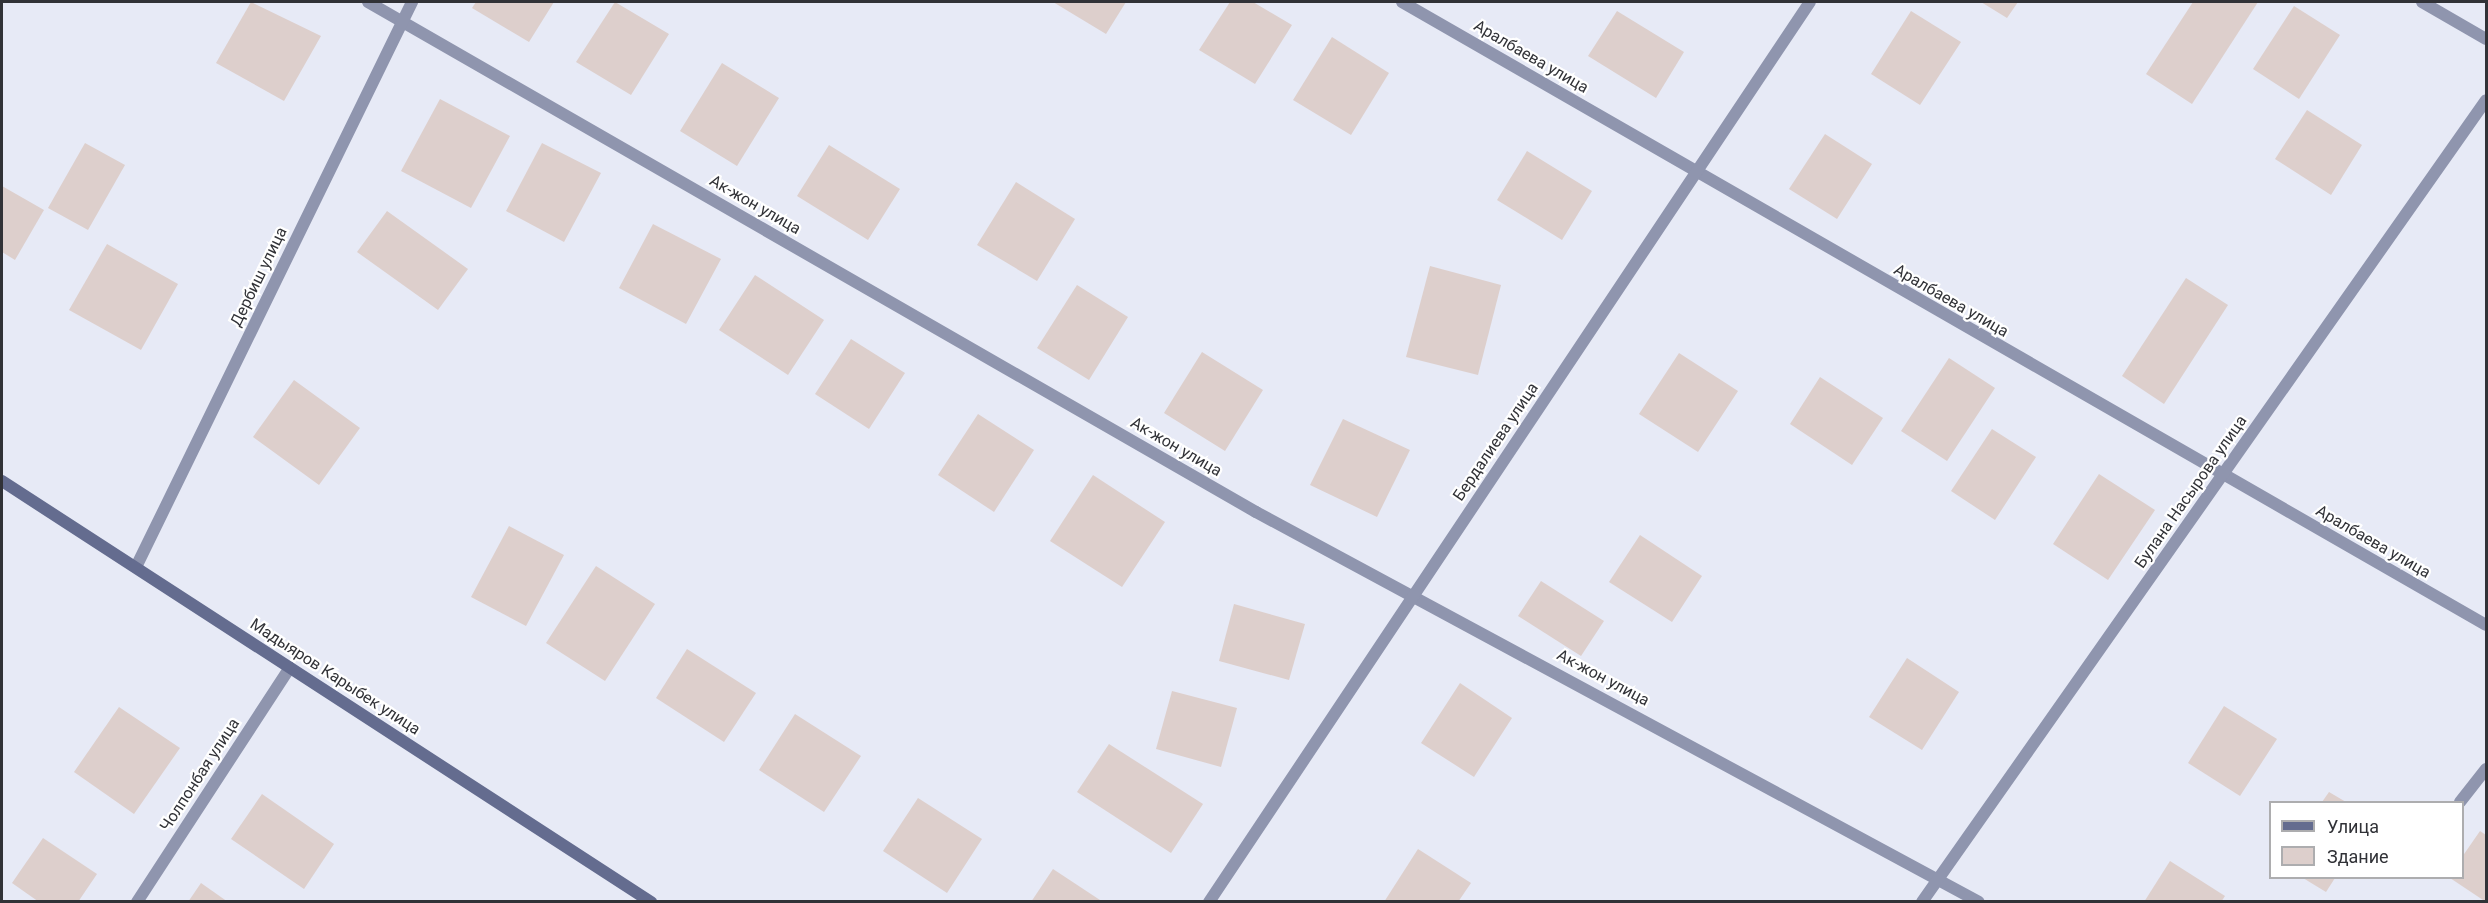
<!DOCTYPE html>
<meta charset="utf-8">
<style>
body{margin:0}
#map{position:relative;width:2488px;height:903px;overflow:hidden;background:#e7eaf6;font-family:Roboto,sans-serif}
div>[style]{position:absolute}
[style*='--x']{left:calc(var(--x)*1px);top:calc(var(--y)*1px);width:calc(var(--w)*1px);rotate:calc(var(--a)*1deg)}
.building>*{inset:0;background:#ddcfcc}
.lane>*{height:12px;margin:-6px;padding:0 6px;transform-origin:6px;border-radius:6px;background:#8f95ae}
.street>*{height:12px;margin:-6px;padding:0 6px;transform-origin:6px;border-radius:6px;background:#8f95ae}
.secondary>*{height:12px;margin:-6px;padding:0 6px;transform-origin:6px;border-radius:6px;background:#646c8f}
span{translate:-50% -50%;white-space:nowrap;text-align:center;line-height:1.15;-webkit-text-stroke:4.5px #fff;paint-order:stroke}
.street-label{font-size:16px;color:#313237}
.frame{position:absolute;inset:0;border:3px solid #313237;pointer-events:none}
.legend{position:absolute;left:2269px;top:801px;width:195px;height:78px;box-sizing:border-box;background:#fff;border:2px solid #adadaf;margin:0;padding:8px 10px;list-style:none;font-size:18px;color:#313237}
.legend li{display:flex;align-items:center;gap:12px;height:30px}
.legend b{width:30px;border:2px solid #adadaf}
</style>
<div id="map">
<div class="building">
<i style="clip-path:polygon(251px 2px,321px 36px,284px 101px,216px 63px)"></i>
<i style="clip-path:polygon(476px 2px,554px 2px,529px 42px,472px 8px)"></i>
<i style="clip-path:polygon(615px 2px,669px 34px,631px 95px,576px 62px)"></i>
<i style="clip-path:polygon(1053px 2px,1126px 2px,1106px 34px)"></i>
<i style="clip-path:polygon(1230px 2px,1253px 2px,1292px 25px,1255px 84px,1199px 50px)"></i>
<i style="clip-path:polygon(1981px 2px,2018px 2px,2007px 18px)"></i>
<i style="clip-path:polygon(2193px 2px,2258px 2px,2192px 104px,2146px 74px)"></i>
<i style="clip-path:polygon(2294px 6px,2340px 35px,2299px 99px,2253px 69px)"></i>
<i style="clip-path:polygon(1617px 11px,1684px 52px,1656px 98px,1588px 56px)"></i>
<i style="clip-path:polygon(1911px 11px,1961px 42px,1920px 105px,1871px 74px)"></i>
<i style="clip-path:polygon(1332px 37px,1389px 73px,1351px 135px,1293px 100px)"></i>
<i style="clip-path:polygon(722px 63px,779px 98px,737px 166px,680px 131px)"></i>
<i style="clip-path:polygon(440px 99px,510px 136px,471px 208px,401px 171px)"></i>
<i style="clip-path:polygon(2307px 110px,2362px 145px,2331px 195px,2275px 159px)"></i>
<i style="clip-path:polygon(1825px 134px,1872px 164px,1837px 219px,1789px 189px)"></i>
<i style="clip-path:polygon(85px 143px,125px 165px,88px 230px,48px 208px)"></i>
<i style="clip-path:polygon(542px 143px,601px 173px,564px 242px,506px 211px)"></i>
<i style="clip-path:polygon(829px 145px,900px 189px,868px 240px,797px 196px)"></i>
<i style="clip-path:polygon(1527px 151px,1592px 191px,1562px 240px,1497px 200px)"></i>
<i style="clip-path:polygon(1016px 182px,1075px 219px,1037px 281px,977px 245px)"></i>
<i style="clip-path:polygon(2px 186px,44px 210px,15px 260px,2px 252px)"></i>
<i style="clip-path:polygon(387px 211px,468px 269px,438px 310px,357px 252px)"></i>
<i style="clip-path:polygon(653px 224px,721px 259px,686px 324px,619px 288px)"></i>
<i style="clip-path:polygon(107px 244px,178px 284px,141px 350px,69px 310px)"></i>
<i style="clip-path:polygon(1430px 266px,1501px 285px,1478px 375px,1406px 357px)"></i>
<i style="clip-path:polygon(755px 275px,824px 320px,788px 375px,719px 330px)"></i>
<i style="clip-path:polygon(2186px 278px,2228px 305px,2164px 404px,2122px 376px)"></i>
<i style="clip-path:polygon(1077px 285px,1128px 317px,1089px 380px,1037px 348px)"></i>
<i style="clip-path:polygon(851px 339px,905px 373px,869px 429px,815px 394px)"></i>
<i style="clip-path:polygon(1202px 352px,1263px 390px,1225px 451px,1164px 413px)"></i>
<i style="clip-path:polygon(1679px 353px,1738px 391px,1698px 452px,1639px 414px)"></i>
<i style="clip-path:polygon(1949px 358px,1995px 388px,1947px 461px,1901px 431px)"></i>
<i style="clip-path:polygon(1820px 377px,1883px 418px,1852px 465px,1790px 424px)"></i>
<i style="clip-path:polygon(294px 380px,360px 428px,319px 485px,253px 437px)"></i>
<i style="clip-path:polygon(978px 414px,1034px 450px,994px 512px,938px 475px)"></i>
<i style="clip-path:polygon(1343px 419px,1410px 450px,1377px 517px,1310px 485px)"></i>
<i style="clip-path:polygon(1992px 429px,2036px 457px,1995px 520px,1951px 491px)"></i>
<i style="clip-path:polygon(2099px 474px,2155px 510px,2108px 580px,2053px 544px)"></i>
<i style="clip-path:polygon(1093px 475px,1165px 522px,1122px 587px,1050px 541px)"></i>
<i style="clip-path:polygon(509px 526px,564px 555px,526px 626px,471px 597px)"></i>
<i style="clip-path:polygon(1640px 535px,1702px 576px,1672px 622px,1609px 582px)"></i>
<i style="clip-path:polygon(596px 566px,655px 604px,605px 681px,546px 643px)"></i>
<i style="clip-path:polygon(1541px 581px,1604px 621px,1581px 656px,1518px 616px)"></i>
<i style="clip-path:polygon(1234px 604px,1305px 624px,1289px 680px,1219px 661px)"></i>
<i style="clip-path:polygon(687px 649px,756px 693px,724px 742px,656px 698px)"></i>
<i style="clip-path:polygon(1907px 658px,1959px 692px,1922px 750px,1869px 717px)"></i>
<i style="clip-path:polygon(1460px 683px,1512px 718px,1474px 777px,1421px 743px)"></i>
<i style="clip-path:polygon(1172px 691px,1237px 708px,1221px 767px,1156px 749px)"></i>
<i style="clip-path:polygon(2224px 706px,2277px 739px,2240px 796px,2188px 763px)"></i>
<i style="clip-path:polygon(119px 707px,180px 748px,134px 814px,74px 772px)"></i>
<i style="clip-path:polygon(795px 714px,861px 756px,824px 812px,759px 770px)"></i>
<i style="clip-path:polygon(1109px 744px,1203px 804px,1171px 853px,1077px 792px)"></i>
<i style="clip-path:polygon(2329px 792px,2346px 802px,2322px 802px)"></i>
<i style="clip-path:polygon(262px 794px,334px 844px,304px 889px,231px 839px)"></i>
<i style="clip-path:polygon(918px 798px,982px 839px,947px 893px,883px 851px)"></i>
<i style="clip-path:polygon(2480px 831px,2486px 835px,2486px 902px,2450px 878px,2462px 878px,2462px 857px)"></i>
<i style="clip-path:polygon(43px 838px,97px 874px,78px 902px,39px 902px,12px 883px)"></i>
<i style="clip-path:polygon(1418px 849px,1471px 883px,1458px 902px,1384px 902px)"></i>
<i style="clip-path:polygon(2170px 861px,2225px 896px,2221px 902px,2144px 902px)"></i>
<i style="clip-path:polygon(1053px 869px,1103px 902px,1031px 902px)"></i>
<i style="clip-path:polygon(2303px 878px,2335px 878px,2326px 892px)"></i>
<i style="clip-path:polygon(201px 883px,228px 902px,188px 902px)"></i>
</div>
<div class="lane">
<i style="--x:2460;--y:802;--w:42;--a:-51.8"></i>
</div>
<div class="street">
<i style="--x:368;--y:2;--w:1024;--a:29.87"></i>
<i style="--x:1256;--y:512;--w:821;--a:28.34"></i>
<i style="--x:1402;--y:2;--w:1250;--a:29.89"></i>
<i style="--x:2422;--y:2;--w:74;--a:30"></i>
<i style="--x:136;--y:567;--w:629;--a:-63.96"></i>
<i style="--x:137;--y:902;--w:280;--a:-56.9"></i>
<i style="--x:1209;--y:902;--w:1082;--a:-56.27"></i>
<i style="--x:1922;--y:902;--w:980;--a:-54.88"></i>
</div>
<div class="secondary">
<i style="--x:2;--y:481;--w:774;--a:32.97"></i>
</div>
<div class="street-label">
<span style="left:1531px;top:57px;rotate:30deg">Аралбаева улица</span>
<span style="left:755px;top:205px;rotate:30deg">Ак-жон улица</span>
<span style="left:259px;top:277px;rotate:-64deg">Дербиш улица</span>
<span style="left:1951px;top:301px;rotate:30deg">Аралбаева улица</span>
<span style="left:1496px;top:442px;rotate:-56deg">Бердалиева улица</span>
<span style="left:1176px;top:447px;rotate:30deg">Ак-жон улица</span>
<span style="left:2191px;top:492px;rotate:-55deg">Булана Насырова улица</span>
<span style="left:2373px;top:542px;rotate:30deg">Аралбаева улица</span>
<span style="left:335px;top:677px;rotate:33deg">Мадыяров Карыбек улица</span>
<span style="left:1603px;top:678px;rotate:28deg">Ак-жон улица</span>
<span style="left:200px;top:775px;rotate:-57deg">Чолпонбая улица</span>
</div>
<div class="frame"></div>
<ul class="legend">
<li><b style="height:8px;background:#646c8f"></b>Улица</li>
<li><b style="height:16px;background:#ddcfcc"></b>Здание</li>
</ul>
</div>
